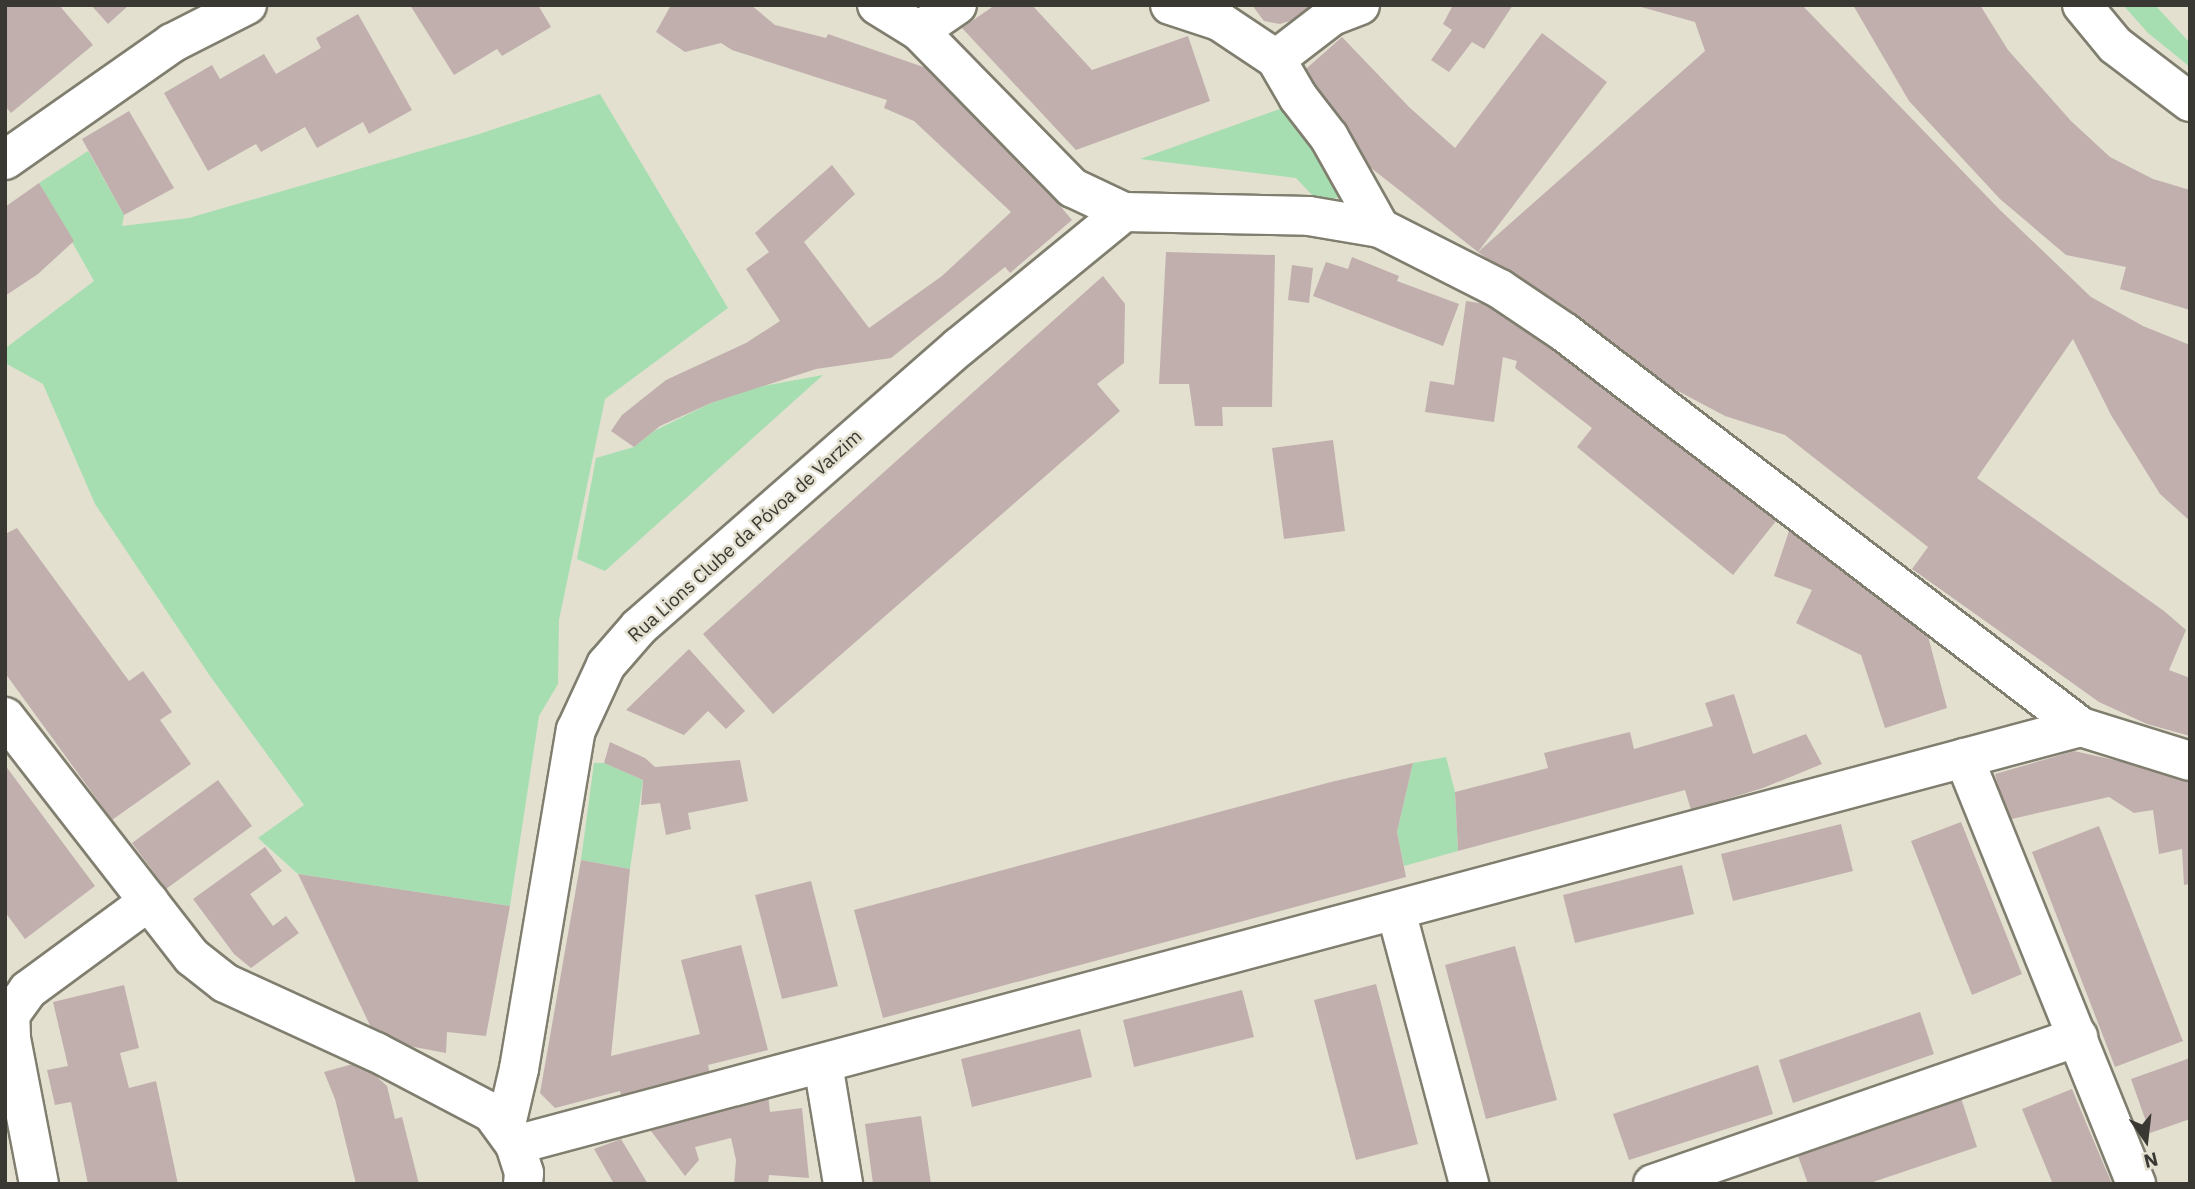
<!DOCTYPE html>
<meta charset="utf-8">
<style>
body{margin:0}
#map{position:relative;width:2195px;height:1189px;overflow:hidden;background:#e3e0d0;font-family:"IBM Plex Sans",sans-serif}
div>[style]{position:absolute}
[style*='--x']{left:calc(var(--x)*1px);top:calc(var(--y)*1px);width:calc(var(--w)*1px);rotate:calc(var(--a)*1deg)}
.green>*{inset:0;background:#a6deb1}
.building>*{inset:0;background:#c1afae}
.roads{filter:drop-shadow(2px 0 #807e6f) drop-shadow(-2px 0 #807e6f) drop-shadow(0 2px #807e6f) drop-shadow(0 -2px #807e6f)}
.minor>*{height:38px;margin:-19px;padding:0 19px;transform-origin:19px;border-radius:19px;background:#fff}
span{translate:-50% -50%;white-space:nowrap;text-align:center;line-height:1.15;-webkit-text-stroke:5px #e3e0d0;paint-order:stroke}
.street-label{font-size:19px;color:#393832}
.frame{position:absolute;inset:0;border:7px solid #393832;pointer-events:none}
.north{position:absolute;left:2111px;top:1105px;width:70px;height:70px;-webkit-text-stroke:5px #e3e0d0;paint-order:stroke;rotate:166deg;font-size:19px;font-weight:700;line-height:28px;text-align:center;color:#393832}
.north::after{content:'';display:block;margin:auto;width:24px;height:32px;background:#393832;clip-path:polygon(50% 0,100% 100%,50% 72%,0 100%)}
</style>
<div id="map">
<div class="green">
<i style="clip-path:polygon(2123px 5px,2155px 5px,2190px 43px,2190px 67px,2148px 33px)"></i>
<i style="clip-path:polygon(600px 94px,728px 308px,605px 399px,559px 620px,558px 684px,539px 716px,510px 906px,298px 874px,258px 838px,304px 805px,210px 676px,95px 504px,43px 384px,5px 363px,7px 347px,94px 281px,39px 183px,88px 151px,124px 215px,122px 226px,189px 218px,476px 135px)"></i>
<i style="clip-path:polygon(1291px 105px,1343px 190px,1339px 197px,1331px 200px,1312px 195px,1296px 178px,1140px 159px)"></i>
<i style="clip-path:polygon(823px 375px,605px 571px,577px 559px,596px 458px,634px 447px,654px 431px,711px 403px,758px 387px)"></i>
<i style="clip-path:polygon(1446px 757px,1455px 792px,1458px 851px,1404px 866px,1397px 832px,1413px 763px)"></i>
<i style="clip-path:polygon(594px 763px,604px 763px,643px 780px,630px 869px,581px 860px)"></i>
</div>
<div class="building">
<i style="clip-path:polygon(5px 5px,59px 5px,93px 45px,11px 113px,5px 106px)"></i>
<i style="clip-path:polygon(91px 5px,129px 5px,108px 24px)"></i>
<i style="clip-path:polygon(410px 5px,538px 5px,551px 27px,502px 56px,497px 49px,454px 75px)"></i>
<i style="clip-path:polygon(671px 5px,751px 5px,775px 25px,826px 38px,828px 34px,935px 71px,1002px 137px,1072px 220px,1010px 273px,1005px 267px,891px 358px,816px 369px,711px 403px,660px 426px,634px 447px,611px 431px,622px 415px,666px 380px,746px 343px,780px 321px,746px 269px,769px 252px,755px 233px,832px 165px,855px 194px,804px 242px,869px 328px,942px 276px,1011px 212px,914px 121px,884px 108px,887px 100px,732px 50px,721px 43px,685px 52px,656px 32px)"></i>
<i style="clip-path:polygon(995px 5px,1032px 5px,1092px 70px,1188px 36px,1210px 101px,1076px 150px,962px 28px)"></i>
<i style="clip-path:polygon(1252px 5px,1313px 5px,1293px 20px,1280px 24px,1264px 21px)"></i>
<i style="clip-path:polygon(1453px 5px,1513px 5px,1484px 49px,1472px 42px,1449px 72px,1431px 60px,1452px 30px,1443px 24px)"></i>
<i style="clip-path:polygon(1634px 5px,1802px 5px,2000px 210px,2091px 297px,2143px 326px,2190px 345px,2190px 521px,2160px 494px,2111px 415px,2073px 339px,1977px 478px,2164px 611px,2186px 630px,2169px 670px,2190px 678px,2190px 736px,2147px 724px,2099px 702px,1912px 569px,1928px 547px,1785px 435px,1725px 416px,1661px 382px,1478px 252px,1705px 51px,1695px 22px)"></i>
<i style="clip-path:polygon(1853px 5px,1980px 5px,2008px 50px,2071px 121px,2110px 157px,2153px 179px,2190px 190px,2190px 310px,2120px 289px,2126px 267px,2066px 255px,2000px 199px,1909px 101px)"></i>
<i style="clip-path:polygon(358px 14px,412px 110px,369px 134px,363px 122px,317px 148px,305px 127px,261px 152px,256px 144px,208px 171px,164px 93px,212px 65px,220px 79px,264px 54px,276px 74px,321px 48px,316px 38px)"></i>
<i style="clip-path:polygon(1542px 33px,1607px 82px,1478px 252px,1361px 160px,1299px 75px,1342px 37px,1409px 107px,1455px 148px)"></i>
<i style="clip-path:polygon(129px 111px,174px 188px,124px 215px,82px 139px)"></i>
<i style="clip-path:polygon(39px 183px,74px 241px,38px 274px,5px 296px,5px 207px)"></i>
<i style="clip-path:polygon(1166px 252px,1275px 255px,1272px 407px,1222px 407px,1223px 426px,1195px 426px,1189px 384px,1159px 384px)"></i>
<i style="clip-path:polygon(1352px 257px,1399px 276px,1397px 281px,1459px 304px,1443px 346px,1313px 296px,1326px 262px,1348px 269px)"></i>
<i style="clip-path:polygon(1292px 265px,1313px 268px,1309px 303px,1288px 300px)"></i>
<i style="clip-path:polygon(1103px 276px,1125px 304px,1124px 363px,1097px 384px,1120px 411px,773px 714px,703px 634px)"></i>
<i style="clip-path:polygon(1466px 301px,1511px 308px,1780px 516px,1733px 575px,1577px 447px,1592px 428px,1515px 368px,1517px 361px,1503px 357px,1494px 422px,1425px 412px,1430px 381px,1454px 385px)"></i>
<i style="clip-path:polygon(1333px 440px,1345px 531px,1284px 539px,1272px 448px)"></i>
<i style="clip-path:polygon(17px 528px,129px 681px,143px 671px,172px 712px,160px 720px,191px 764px,112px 820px,5px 673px,5px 534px)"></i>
<i style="clip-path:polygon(1790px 528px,1925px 625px,1947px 708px,1885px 728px,1861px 655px,1796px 623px,1812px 590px,1774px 576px)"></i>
<i style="clip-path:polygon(689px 649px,745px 711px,726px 729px,708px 711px,684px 735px,626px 710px)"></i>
<i style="clip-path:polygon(1734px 694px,1753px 754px,1806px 734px,1822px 764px,1763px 788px,1691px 810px,1685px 790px,1458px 851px,1455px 792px,1548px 768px,1544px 753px,1630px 732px,1634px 749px,1713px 726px,1705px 703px)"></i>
<i style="clip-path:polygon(610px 742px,645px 758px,655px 767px,740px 760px,748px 801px,688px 813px,691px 829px,666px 835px,660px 803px,641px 805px,643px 780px,604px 763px)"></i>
<i style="clip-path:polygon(2074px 751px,2190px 777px,2190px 884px,2184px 885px,2182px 849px,2159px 854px,2153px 810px,2134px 813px,2109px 797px,2007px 820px,1995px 774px)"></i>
<i style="clip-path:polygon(1413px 763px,1397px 832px,1406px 877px,883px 1018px,854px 910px,1331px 782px)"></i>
<i style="clip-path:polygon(5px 765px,95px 886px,25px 939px,5px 912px)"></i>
<i style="clip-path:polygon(218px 780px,252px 826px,166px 889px,132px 843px)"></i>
<i style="clip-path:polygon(1961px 822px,2022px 974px,1972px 995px,1911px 841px)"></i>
<i style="clip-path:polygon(1841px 824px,1853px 871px,1733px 901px,1721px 854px)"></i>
<i style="clip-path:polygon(2099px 826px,2183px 1041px,2115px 1067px,2032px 852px)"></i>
<i style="clip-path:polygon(265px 847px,282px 871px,250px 894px,273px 926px,286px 916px,299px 933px,251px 968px,234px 954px,193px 899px)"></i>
<i style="clip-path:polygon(581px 860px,630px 869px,611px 1056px,700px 1034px,681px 960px,741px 945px,768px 1050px,708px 1065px,711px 1078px,622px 1101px,620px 1091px,555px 1108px,540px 1093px)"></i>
<i style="clip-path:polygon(1682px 865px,1694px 914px,1575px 943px,1563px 895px)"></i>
<i style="clip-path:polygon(298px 874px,510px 906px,486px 1036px,447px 1032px,446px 1053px,377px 1040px)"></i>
<i style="clip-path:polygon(811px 881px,838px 986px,782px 999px,755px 895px)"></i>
<i style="clip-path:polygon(1515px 946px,1557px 1100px,1486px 1119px,1445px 965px)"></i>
<i style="clip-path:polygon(1376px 984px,1418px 1144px,1356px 1160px,1314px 1000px)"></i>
<i style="clip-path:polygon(124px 985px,139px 1048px,120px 1053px,129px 1088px,156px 1081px,178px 1184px,88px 1184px,71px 1102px,55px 1105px,47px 1070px,68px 1066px,53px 1002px)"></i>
<i style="clip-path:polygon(1242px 990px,1254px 1037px,1134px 1067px,1123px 1020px)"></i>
<i style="clip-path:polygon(1920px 1012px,1934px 1054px,1793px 1103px,1779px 1060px)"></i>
<i style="clip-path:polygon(1080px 1029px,1092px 1077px,972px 1107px,961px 1059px)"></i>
<i style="clip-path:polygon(2190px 1058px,2190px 1119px,2150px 1133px,2131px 1079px)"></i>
<i style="clip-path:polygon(360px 1062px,387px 1086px,395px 1119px,402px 1117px,419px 1184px,356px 1184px,335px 1099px,324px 1072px)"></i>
<i style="clip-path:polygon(1758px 1065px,1773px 1114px,1629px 1160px,1613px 1114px)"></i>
<i style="clip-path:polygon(2072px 1089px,2087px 1125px,2112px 1184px,2052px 1182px,2022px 1109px)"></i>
<i style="clip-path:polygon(768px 1094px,770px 1112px,802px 1108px,809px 1178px,769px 1175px,768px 1184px,734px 1184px,736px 1160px,731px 1138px,695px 1147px,699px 1160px,685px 1176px,651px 1131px,656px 1122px)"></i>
<i style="clip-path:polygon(1961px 1098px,1977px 1147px,1867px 1184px,1808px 1184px,1797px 1153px)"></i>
<i style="clip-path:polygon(921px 1116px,931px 1184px,873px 1184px,865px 1124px)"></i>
<i style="clip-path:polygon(621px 1139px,648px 1184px,614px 1184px,594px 1149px)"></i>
</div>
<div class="roads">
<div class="minor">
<i style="--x:877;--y:5;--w:49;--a:31.8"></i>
<i style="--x:919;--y:31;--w:220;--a:45.6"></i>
<i style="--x:1073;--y:188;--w:56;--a:25.2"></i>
<i style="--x:1124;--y:212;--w:185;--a:1.2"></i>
<i style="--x:1309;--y:216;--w:72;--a:9.6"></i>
<i style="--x:1380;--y:228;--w:135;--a:26.9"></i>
<i style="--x:1500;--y:289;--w:77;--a:33.9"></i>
<i style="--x:1564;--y:332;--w:651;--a:37.38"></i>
<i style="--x:1170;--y:5;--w:52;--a:18.1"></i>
<i style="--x:1219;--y:21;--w:69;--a:33.7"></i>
<i style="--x:1276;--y:59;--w:71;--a:-37.5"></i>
<i style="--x:1332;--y:16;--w:30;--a:-21"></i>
<i style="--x:2082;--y:5;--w:52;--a:50.5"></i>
<i style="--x:2115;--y:45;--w:94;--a:37.2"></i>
<i style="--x:919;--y:31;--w:46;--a:-34.4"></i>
<i style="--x:1276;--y:59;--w:44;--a:59.9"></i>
<i style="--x:1298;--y:97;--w:51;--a:52.2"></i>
<i style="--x:1329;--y:137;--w:104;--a:60.7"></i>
<i style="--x:5;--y:160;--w:204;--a:-35"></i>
<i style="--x:172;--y:43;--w:84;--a:-26.9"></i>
<i style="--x:5;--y:717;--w:304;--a:52.1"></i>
<i style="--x:192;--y:957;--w:42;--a:38.2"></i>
<i style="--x:225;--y:983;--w:166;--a:24.6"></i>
<i style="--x:376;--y:1052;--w:131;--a:27.7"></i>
<i style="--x:492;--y:1113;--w:39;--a:54"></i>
<i style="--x:515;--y:1145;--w:1621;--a:-14.95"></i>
<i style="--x:2081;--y:727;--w:114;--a:17.3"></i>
<i style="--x:1964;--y:758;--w:459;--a:68"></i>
<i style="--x:1396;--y:911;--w:283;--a:75"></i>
<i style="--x:823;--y:1064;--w:122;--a:80.5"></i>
<i style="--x:505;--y:1129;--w:62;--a:-76.9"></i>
<i style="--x:519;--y:1069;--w:344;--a:-80.5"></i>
<i style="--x:576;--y:730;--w:72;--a:-65.2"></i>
<i style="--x:606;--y:665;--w:50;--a:-49"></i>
<i style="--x:639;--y:627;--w:425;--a:-41.2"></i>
<i style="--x:959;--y:347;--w:213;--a:-39.3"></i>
<i style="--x:515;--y:1145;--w:29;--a:72"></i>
<i style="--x:524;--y:1173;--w:11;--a:95"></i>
<i style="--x:39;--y:1184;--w:149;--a:-100.9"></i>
<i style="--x:11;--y:1038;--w:23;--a:-92"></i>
<i style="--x:10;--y:1015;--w:31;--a:-54"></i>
<i style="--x:28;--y:990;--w:150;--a:-36.3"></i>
<i style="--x:1653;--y:1184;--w:450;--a:-19.1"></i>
</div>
</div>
<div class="street-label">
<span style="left:745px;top:536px;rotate:-42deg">Rua Lions Clube da Póvoa de Varzim</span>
</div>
<div class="frame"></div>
<div class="north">N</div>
</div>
